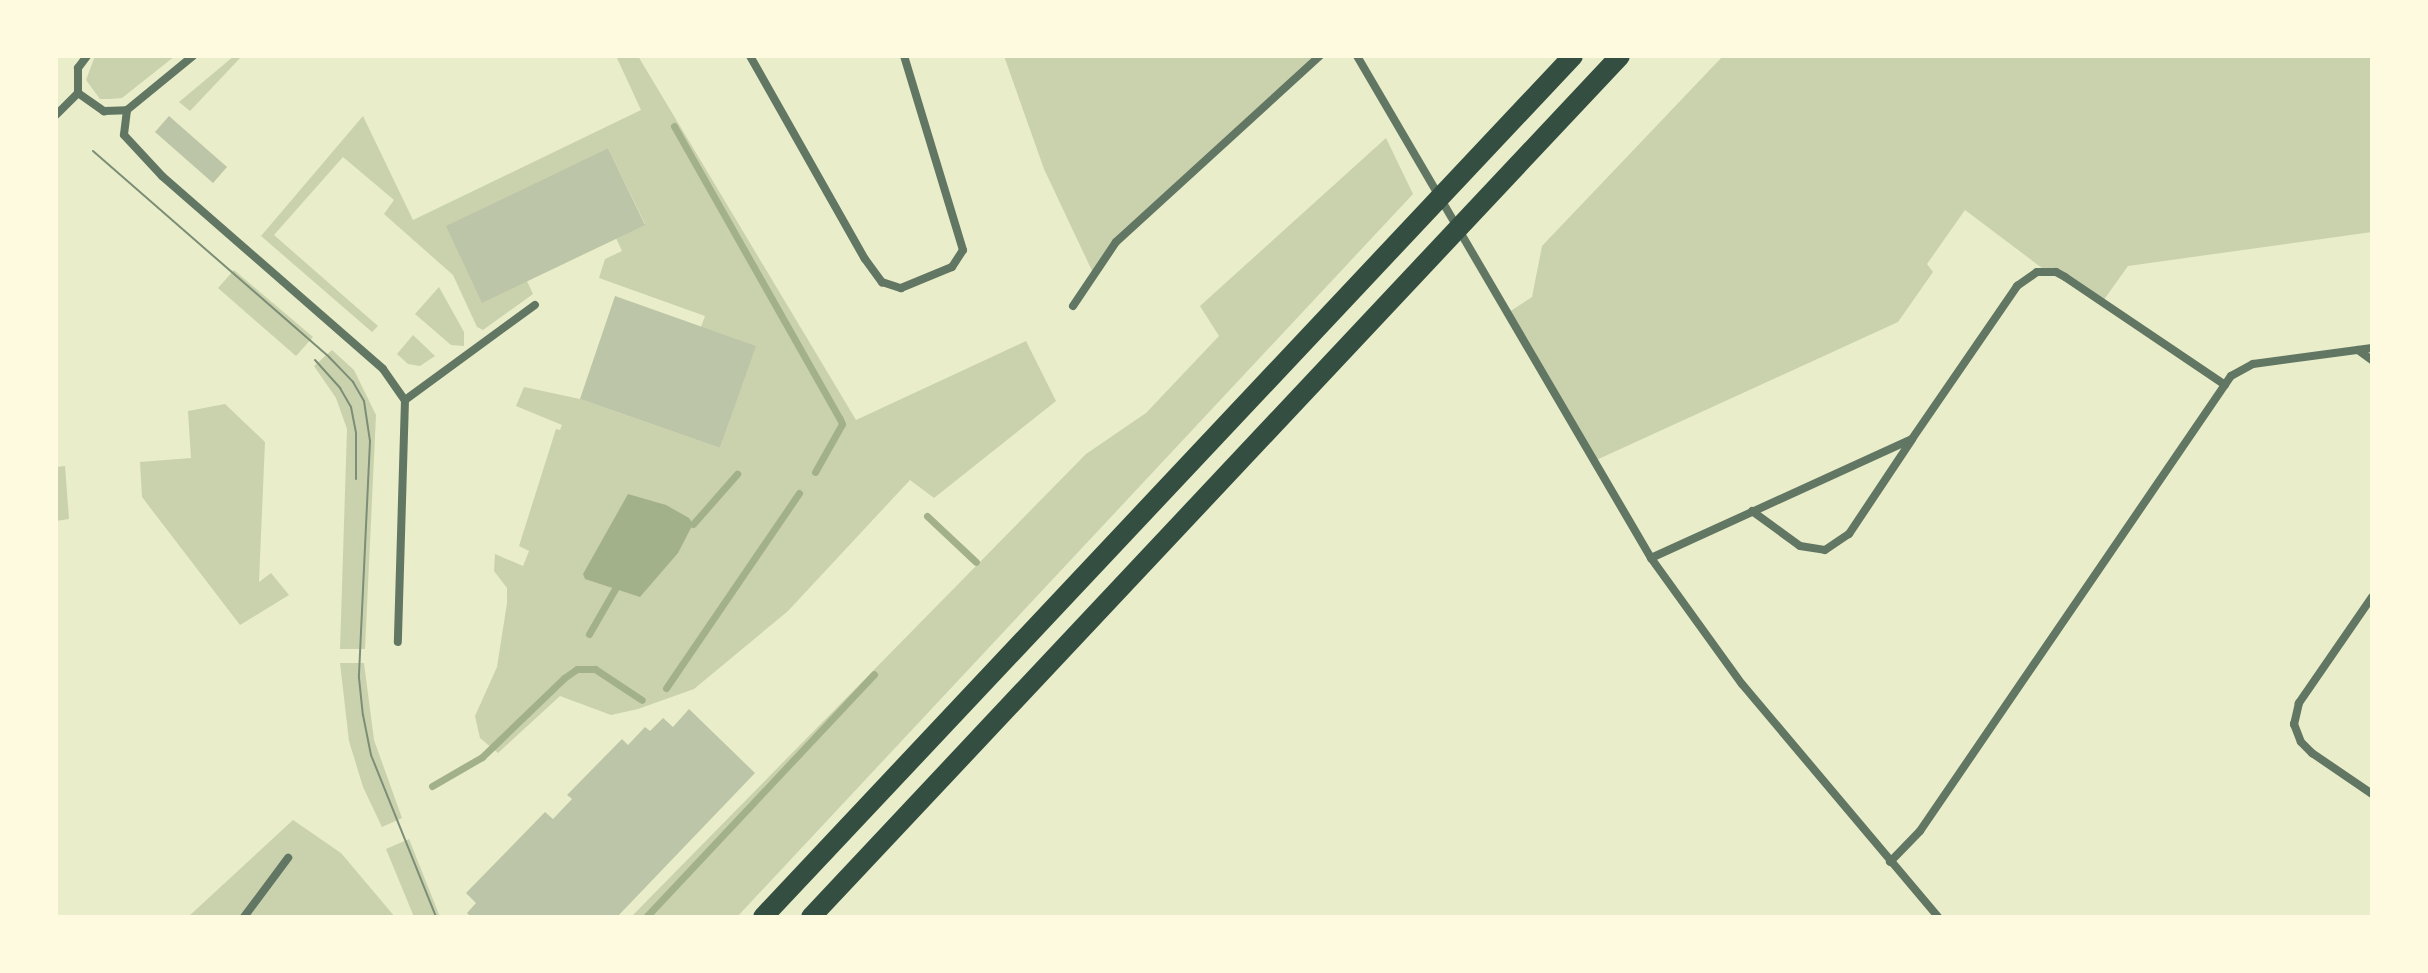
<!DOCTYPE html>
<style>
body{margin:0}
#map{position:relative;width:2428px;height:973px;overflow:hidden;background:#e9edc9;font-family:Helvetica,sans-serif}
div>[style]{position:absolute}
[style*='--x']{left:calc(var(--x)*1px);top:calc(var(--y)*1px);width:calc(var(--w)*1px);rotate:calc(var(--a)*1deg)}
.green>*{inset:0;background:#cad2ad}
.water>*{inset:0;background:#a3b18a}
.stream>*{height:7px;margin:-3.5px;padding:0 3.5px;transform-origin:3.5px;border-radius:3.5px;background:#a3b18a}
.building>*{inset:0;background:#bcc5a7}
.minor>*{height:8px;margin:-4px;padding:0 4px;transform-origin:4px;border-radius:4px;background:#617663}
.trunk>*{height:20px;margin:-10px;padding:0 10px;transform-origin:10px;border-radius:10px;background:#344e41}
.tram>*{height:2px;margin:-1px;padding:0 1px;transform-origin:1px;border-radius:1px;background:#7c8e77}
span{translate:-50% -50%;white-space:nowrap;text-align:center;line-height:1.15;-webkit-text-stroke:7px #fefae0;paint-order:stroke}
.frame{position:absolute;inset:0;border:58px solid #fefae0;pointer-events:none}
</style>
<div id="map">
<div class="green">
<i style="clip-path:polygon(95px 56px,175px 56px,122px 98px,110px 99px,100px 99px,86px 80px)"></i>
<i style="clip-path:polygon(234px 56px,242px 56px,190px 111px,179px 102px)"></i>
<i style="clip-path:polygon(616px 56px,638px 56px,856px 420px,1026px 341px,1056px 401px,934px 498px,910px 480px,788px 611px,694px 689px,638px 709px,611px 715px,560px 696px,498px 753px,480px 738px,475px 716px,497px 667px,507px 603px,507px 588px,494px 571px,495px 554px,523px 566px,529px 551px,519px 546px,556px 429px,560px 430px,562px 425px,516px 406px,524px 387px,580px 399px,720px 448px,755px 346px,701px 327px,705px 316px,599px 278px,605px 259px,622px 251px,616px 238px,645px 224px,608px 148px,447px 226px,527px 281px,533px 294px,483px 330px,477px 327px,453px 275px,384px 214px,394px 200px,343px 157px,274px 235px,378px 326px,372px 332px,261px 236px,363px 116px,413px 220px,641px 110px)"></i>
<i style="clip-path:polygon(1004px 56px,1320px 56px,1116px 242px,1094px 275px,1044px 169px)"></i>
<i style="clip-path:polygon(1723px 56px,2372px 56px,2372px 232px,2128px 266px,2103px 301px,2046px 271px,1965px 210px,1927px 264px,1933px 272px,1898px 322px,1592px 462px,1506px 314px,1532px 297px,1542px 246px)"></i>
<i style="clip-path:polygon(1386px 138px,1413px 194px,737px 917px,631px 917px,1086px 454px,1146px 413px,1219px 336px,1200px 306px)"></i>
<i style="clip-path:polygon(234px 270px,313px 337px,296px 356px,218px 288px)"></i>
<i style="clip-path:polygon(439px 287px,464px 332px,464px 346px,451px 345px,415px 314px)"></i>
<i style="clip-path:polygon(413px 335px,435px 356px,420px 366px,408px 364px,397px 354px)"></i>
<i style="clip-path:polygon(332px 350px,354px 370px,376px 415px,365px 649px,340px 649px,347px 429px,336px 398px,314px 366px)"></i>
<i style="clip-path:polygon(225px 404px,265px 442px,259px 582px,271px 573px,289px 595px,240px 625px,142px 497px,140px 462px,191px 458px,188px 411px)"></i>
<i style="clip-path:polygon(65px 466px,69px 519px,56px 521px,56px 467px)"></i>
<i style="clip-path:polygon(340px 663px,364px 663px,374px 740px,402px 818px,382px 827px,363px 787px,349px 741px)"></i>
<i style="clip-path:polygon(293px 820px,341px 853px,395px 917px,188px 917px)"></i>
<i style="clip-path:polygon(409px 839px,440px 917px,414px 917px,386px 849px)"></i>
</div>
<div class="water">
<i style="clip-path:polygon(628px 494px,666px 505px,689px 518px,693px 524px,678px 553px,640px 597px,585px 579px,583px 574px)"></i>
</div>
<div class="stream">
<i style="--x:674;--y:126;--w:337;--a:60.5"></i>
<i style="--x:840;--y:419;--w:5;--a:68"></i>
<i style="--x:842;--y:424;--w:55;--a:119.4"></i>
<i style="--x:927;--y:516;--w:67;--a:43.2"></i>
<i style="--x:693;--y:524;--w:67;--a:-48.7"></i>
<i style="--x:589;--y:634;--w:54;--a:-60.1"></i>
<i style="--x:666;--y:688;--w:236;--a:-55.7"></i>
<i style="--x:432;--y:786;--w:58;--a:-30.1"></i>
<i style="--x:482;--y:757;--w:114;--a:-43.9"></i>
<i style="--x:564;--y:678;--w:16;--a:-35"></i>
<i style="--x:577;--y:669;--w:18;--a:0"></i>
<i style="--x:595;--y:669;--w:56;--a:33.4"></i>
<i style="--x:646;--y:917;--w:333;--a:-46.8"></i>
</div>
<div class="building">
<i style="clip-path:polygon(169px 116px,227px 167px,213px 183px,155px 132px)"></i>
<i style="clip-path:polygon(608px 148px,645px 225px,482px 303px,446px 226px)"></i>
<i style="clip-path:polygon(615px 296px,756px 346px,720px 448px,580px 399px)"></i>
<i style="clip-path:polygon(689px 709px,755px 773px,617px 917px,471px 917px,467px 913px,476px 903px,466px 893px,545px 812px,553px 819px,572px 799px,567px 795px,622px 739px,628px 745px,645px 727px,650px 731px,663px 718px,673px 727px)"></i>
</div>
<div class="minor">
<i style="--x:87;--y:56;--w:15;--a:127"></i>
<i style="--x:78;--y:68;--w:25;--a:90"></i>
<i style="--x:78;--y:93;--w:32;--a:35"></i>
<i style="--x:104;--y:111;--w:23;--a:-2"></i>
<i style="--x:127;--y:110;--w:85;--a:-39.3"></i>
<i style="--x:750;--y:56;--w:233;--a:60.5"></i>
<i style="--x:865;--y:259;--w:29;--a:54"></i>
<i style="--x:882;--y:282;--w:20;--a:18"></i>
<i style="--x:901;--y:288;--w:55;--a:-22.4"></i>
<i style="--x:952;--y:267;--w:20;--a:-57"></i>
<i style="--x:963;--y:250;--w:203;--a:-106.9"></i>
<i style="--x:1357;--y:56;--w:582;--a:59.64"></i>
<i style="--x:1651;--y:558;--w:155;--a:54.2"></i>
<i style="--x:1742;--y:684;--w:304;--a:49.9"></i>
<i style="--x:127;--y:110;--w:25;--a:97"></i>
<i style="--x:124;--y:135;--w:56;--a:47.2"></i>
<i style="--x:162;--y:176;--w:293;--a:41.1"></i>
<i style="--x:383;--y:369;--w:38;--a:55"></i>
<i style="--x:405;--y:400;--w:242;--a:91.7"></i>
<i style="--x:56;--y:115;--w:31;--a:-45"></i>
<i style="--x:1073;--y:306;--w:77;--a:-56.1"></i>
<i style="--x:1116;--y:242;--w:276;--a:-42.4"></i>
<i style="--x:2358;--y:350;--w:17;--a:36"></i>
<i style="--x:405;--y:400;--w:161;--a:-36.2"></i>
<i style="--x:1752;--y:511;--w:59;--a:36.1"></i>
<i style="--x:1800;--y:546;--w:25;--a:9"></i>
<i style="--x:1825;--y:550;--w:29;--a:-34"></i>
<i style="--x:1849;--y:534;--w:112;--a:-56.3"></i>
<i style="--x:1651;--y:558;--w:287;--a:-24.5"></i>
<i style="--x:1912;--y:439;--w:186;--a:-55.5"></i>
<i style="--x:2017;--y:286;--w:24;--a:-35"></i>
<i style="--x:2037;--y:272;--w:19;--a:0"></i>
<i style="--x:2056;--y:272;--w:10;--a:29"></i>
<i style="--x:2065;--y:277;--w:193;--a:34"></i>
<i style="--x:2372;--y:597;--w:129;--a:124.6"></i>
<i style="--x:2299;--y:703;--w:22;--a:103"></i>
<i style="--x:2294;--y:724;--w:19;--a:69"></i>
<i style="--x:2301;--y:742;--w:16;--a:45"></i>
<i style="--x:2312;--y:753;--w:73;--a:34.3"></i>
<i style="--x:1890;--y:862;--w:43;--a:-45.9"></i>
<i style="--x:1920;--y:831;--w:551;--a:-55.65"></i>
<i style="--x:2231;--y:376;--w:25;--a:-29"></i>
<i style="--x:2253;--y:364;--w:120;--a:-7.7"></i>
<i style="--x:244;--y:917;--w:74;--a:-53.3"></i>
</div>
<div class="trunk">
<i style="--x:763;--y:917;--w:1182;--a:-46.75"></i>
<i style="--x:811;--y:917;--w:1181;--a:-46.78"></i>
</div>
<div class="tram">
<i style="--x:93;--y:151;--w:313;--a:41.1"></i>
<i style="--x:329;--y:357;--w:35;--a:46"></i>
<i style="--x:353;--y:382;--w:22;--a:60"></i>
<i style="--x:364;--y:401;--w:40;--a:81.5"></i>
<i style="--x:370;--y:441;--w:237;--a:92.7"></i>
<i style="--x:359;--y:678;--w:37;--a:84"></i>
<i style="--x:363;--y:715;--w:41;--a:78.7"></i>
<i style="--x:371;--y:755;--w:175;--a:68.1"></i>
<i style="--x:315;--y:360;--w:38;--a:48"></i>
<i style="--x:340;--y:388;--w:22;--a:60"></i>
<i style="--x:351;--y:407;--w:26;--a:79"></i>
<i style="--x:356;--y:433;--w:46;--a:90"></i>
</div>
<div class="frame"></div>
</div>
